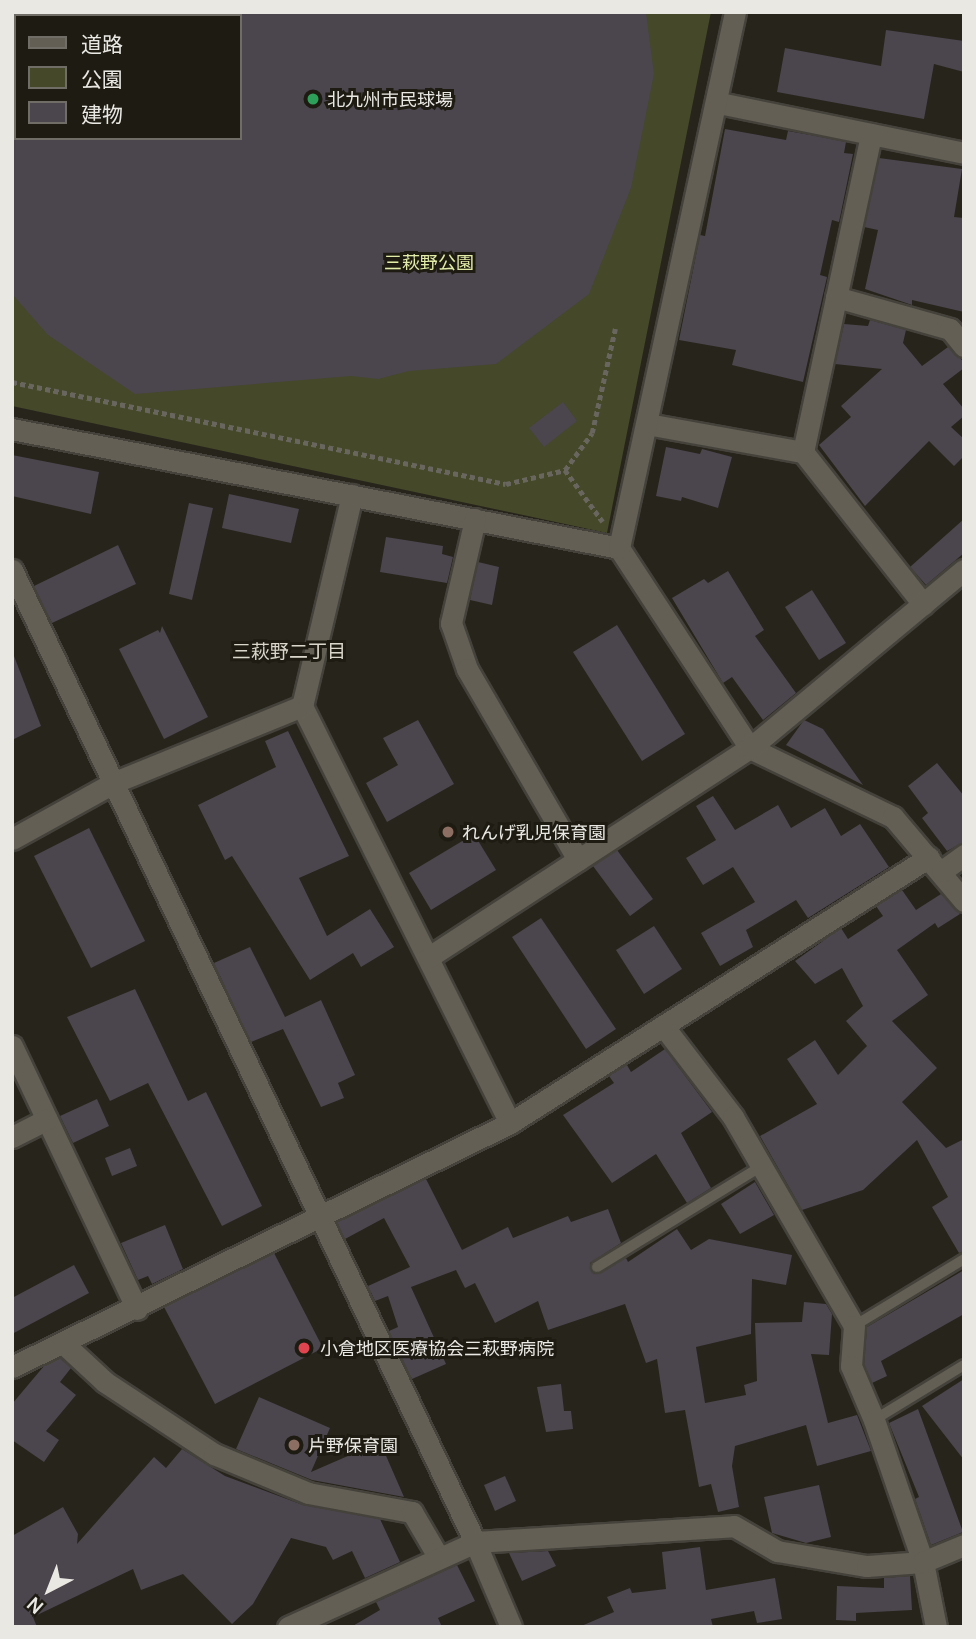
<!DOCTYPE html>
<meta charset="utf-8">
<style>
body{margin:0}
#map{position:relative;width:976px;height:1639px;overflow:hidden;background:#27241b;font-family:Manrope,"Noto Sans JP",sans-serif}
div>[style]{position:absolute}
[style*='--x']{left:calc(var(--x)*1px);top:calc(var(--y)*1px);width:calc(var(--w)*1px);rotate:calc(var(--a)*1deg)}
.green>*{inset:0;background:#454829}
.building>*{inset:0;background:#4b454d}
.path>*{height:4.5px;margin-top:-2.25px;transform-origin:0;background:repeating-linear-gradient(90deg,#68665e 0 5px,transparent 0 8.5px)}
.roads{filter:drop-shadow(2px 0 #44423b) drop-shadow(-2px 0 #44423b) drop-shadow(0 2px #44423b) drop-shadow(0 -2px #44423b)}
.service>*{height:10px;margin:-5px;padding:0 5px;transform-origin:5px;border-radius:5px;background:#635f55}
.minor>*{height:21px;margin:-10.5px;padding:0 10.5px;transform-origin:10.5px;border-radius:10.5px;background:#635f55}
.tertiary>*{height:21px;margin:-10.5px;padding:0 10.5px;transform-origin:10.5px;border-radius:10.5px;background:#635f55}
.dots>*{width:19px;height:19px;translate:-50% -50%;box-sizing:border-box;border:4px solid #1d1b12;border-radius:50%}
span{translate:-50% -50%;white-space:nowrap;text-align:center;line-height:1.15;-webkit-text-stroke:6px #1d1b12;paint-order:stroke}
.poi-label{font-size:18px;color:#eae8e3}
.left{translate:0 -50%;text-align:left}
.park-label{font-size:18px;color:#e2eba7}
.neighbourhood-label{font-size:19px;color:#dad6cb}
.frame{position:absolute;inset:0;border:14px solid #eae8e3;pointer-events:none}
.legend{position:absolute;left:14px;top:14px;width:228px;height:126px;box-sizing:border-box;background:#1d1b12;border:2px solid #6f6d66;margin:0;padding:9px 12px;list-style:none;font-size:21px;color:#eae8e3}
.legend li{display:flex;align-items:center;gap:14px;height:35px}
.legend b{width:35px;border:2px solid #6f6d66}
.north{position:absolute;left:14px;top:1555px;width:70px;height:70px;-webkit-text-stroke:5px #1d1b12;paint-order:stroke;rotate:222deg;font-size:19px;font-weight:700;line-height:28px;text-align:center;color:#eae8e3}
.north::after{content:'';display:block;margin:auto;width:24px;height:32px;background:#eae8e3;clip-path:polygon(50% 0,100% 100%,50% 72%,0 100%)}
</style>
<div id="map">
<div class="green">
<i style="clip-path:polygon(evenodd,12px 12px,711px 12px,607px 533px,12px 406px,12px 12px,16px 16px,240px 16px,240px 138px,16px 138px,16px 16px)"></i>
</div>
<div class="building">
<i style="clip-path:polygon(240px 12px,646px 12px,654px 74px,631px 188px,589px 294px,496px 364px,409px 371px,378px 379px,351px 376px,135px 394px,48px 335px,12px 294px,12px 138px,240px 138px)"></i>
<i style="clip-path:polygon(886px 30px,964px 41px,964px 72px,934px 64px,924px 119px,777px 92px,785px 48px,881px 66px)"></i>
<i style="clip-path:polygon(725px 129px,786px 140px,788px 131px,816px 136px,846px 142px,844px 153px,853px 154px,839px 222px,832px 220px,820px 275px,827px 277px,803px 382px,732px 365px,736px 350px,679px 340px,700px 235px,705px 236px)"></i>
<i style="clip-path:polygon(879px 158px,962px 169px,954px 217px,964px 218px,964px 312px,912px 300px,912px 305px,865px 289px,878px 230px,864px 227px)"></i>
<i style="clip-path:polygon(870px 320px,906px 330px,903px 343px,922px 366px,948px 347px,964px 362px,964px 368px,943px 384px,964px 409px,964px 416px,951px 427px,964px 439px,964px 456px,954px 466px,929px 441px,865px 506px,819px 445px,851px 417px,841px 406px,882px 369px,835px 364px,844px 324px,868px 326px)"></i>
<i style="clip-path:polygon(563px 402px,577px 421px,544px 447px,529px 428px)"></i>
<i style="clip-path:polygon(666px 447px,700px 454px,702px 449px,732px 457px,718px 508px,682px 497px,681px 501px,656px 496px)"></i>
<i style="clip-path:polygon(12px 455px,99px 472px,91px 514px,12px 496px)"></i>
<i style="clip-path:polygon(229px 494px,299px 509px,291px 543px,222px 528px)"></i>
<i style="clip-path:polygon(189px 503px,213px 508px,192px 600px,169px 594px)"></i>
<i style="clip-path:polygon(964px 519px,964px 553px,926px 585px,910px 567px)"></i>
<i style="clip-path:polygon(386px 537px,443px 546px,442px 554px,453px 557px,447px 583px,380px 572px)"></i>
<i style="clip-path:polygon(118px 545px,136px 584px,52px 623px,34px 586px)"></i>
<i style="clip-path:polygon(478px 562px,499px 567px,492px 605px,470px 600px)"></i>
<i style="clip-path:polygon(728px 571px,764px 630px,755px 636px,796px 693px,763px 720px,732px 677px,723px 683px,672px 598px,704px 579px,708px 583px)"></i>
<i style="clip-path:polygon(812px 590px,846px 643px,819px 660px,785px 607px)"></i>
<i style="clip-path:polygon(617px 625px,685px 734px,642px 761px,573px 652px)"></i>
<i style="clip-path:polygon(162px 626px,208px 717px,164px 739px,119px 649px,158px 630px,160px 633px)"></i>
<i style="clip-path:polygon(14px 656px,41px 726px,12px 740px,12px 657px)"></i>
<i style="clip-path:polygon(418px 720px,454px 784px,387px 822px,366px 783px,398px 765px,383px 738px)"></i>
<i style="clip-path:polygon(804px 720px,823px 729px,863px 785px,786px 745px)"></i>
<i style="clip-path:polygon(288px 731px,349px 856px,299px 878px,327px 936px,370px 909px,394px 947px,361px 967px,353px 953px,310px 980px,232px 856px,225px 860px,198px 805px,276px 767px,265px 741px)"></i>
<i style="clip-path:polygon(937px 763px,964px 796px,964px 842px,947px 851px,922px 818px,928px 813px,908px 786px)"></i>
<i style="clip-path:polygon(713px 796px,735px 830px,778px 805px,791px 828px,825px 808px,841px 836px,860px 824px,889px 867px,808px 918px,796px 900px,746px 930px,753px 947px,720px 966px,701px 933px,755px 902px,733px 867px,703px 885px,686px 858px,716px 840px,696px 806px)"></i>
<i style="clip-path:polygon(89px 828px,145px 941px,91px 968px,34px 856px)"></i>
<i style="clip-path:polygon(474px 834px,496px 870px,431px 910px,409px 873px)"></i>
<i style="clip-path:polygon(617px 850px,653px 899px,630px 916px,593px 866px)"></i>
<i style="clip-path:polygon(902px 890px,916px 910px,941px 894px,960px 914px,938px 928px,935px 923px,897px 950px,928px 995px,892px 1021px,937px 1068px,902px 1102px,946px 1148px,964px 1139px,964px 1251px,959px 1253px,932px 1207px,948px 1197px,917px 1140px,863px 1190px,802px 1210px,760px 1136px,817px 1104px,787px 1059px,815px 1040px,838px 1075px,867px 1046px,846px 1021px,863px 1006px,842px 968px,815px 984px,795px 961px,841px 928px,848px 939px,883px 916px,876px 906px)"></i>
<i style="clip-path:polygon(541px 918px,616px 1029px,586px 1049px,512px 937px)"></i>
<i style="clip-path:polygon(654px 926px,682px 969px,644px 994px,616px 950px)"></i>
<i style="clip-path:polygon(250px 947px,285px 1017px,321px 1000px,355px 1075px,338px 1083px,344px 1098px,321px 1107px,283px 1029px,251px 1042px,214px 963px)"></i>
<i style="clip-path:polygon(135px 989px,188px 1101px,206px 1092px,262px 1206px,222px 1226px,148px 1083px,110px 1101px,67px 1017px)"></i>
<i style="clip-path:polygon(665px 1049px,712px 1112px,681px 1133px,711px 1188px,687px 1203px,656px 1154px,612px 1183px,563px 1115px,614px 1083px,609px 1076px,627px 1065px,631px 1072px)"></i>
<i style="clip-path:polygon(97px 1099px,109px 1126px,73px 1143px,60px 1116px)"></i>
<i style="clip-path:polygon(130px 1148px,137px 1166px,112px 1176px,105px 1158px)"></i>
<i style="clip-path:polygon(426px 1179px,462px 1250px,508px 1227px,513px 1238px,568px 1216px,571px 1222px,608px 1209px,621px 1243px,590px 1263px,594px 1274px,626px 1258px,628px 1262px,677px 1229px,691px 1250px,709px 1239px,792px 1255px,786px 1285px,752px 1279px,751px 1334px,696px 1347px,705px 1403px,746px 1395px,744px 1385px,757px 1381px,755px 1323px,802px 1322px,804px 1302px,826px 1304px,832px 1314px,829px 1355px,811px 1354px,828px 1423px,857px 1415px,871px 1451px,817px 1466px,806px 1425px,735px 1446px,732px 1466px,739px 1507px,718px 1512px,711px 1484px,699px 1487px,685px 1410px,665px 1413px,657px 1359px,646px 1363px,625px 1304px,548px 1330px,538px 1301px,495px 1323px,475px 1283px,465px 1288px,456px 1270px,411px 1287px,446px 1364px,412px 1379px,389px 1331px,398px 1327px,388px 1296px,375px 1301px,368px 1286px,410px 1267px,384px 1218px,345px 1239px,337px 1222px)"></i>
<i style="clip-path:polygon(755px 1182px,774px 1215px,740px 1234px,721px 1204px)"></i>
<i style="clip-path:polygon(165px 1225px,183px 1269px,152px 1284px,148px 1276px,138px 1280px,121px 1243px)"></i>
<i style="clip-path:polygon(274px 1253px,323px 1348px,215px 1404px,164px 1307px)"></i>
<i style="clip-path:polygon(74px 1265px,89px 1293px,12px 1334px,12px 1298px)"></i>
<i style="clip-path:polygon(964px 1270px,964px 1314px,881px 1361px,887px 1376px,872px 1383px,864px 1364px,867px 1327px)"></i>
<i style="clip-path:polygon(60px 1358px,71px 1368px,60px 1382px,76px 1395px,46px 1431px,59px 1440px,44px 1462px,12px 1440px,12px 1404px,44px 1366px)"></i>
<i style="clip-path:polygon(964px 1379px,964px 1460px,922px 1406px)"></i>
<i style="clip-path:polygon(561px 1384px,564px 1411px,571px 1411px,573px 1429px,546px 1432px,537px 1387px)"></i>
<i style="clip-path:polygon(259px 1397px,330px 1428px,311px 1472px,380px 1442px,404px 1497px,312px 1480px,236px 1449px)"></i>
<i style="clip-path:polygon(918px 1409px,963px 1532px,931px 1545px,915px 1499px,919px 1497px,889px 1423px)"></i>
<i style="clip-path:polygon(182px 1449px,225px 1476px,303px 1505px,380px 1519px,400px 1562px,365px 1578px,352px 1551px,333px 1560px,326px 1547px,291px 1538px,253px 1604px,232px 1624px,183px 1574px,141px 1590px,133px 1569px,33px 1617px,37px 1627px,12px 1627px,12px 1536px,63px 1507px,78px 1534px,77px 1544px,154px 1457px,166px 1468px)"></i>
<i style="clip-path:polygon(505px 1476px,516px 1501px,495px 1511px,484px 1485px)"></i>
<i style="clip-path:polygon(819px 1485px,831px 1537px,806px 1543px,772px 1533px,764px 1497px)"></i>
<i style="clip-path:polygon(700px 1547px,706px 1590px,775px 1578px,782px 1619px,757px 1623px,754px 1611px,711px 1619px,713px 1627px,579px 1627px,614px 1612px,607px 1597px,630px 1588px,632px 1593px,666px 1589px,662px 1552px)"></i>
<i style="clip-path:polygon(548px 1551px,556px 1566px,522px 1581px,509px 1553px)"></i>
<i style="clip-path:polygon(457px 1565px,475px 1601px,438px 1618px,442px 1627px,351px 1627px,380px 1610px,376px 1602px)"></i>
<i style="clip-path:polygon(910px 1576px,912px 1610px,856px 1613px,856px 1621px,836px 1620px,837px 1586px,884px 1588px,884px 1578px)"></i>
</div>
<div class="path">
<i style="--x:12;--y:382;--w:504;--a:11.67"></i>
<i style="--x:506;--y:484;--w:61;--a:-13.3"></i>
<i style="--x:565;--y:470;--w:46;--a:-53.9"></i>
<i style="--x:592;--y:433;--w:107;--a:-77.5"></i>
<i style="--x:565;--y:470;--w:64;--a:53.8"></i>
</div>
<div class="roads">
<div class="service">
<i style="--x:597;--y:1267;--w:193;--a:-31.5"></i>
<i style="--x:854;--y:1326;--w:129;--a:-31.3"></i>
<i style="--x:874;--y:1420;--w:105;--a:-31.4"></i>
</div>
<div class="minor">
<i style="--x:719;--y:103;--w:250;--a:11.5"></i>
<i style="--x:836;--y:297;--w:118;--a:15.7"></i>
<i style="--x:950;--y:329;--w:22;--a:51"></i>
<i style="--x:647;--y:424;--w:158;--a:10.2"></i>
<i style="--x:803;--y:452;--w:194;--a:51.7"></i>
<i style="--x:12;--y:429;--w:619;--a:11.09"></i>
<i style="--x:619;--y:548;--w:239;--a:56.8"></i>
<i style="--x:750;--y:748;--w:159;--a:25.8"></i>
<i style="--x:893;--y:817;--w:110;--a:49.8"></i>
<i style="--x:803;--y:452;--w:325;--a:-77.9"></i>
<i style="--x:352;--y:495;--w:217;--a:103.3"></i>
<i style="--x:302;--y:706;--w:466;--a:63.5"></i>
<i style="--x:475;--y:519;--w:107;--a:103"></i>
<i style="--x:451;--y:623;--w:49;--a:70.8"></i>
<i style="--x:467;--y:669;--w:221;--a:59.8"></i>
<i style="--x:619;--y:548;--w:548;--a:-77.79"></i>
<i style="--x:12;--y:839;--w:118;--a:-29"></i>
<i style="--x:115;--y:782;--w:202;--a:-22.1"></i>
<i style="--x:942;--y:871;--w:27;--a:-36"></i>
<i style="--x:429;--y:957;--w:383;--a:-33.1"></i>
<i style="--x:750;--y:748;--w:278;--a:-39.8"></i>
<i style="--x:664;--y:1027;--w:113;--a:52.5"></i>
<i style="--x:733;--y:1117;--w:241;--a:59.9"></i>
<i style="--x:854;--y:1326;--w:40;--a:94.3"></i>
<i style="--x:851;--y:1366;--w:59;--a:66.9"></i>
<i style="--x:874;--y:1420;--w:150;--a:71"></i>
<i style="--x:923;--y:1562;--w:66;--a:78.7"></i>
<i style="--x:12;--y:1046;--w:291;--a:64.6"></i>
<i style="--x:12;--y:1137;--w:39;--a:-27"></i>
<i style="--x:63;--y:1343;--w:57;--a:42.9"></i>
<i style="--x:105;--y:1382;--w:131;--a:33.4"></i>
<i style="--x:214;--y:1454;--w:102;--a:22.5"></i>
<i style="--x:308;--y:1493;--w:106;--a:10.4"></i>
<i style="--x:412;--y:1512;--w:53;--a:59.6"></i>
<i style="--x:12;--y:1367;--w:555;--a:-26.1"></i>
<i style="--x:510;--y:1123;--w:496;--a:-32.4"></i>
<i style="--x:288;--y:1627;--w:205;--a:-24.4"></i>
<i style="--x:475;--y:1542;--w:259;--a:-3.5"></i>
<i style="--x:734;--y:1526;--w:50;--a:30.2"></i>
<i style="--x:777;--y:1551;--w:91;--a:9.5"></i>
<i style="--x:867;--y:1566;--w:56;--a:-4.1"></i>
<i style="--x:923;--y:1562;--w:44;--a:-22.5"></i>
</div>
<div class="tertiary">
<i style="--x:12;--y:570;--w:1077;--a:64.53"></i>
<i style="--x:475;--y:1542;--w:92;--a:67"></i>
</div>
</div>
<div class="dots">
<i style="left:313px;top:99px;background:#2e9e5b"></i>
<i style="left:448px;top:832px;background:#8d6e63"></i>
<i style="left:304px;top:1348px;background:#e0444e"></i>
<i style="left:294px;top:1445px;background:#8d6e63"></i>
</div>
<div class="poi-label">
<span class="left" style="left:327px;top:99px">北九州市民球場</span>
<span class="left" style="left:462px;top:832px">れんげ乳児保育園</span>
<span class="left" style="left:320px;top:1348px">小倉地区医療協会三萩野病院</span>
<span class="left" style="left:308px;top:1445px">片野保育園</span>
</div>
<div class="park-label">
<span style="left:429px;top:262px">三萩野公園</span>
</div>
<div class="neighbourhood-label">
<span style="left:289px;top:652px">三萩野二丁目</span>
</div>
<div class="frame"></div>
<ul class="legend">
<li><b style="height:9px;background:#635f55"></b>道路</li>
<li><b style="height:19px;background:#454829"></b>公園</li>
<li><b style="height:19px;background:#4b454d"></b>建物</li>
</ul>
<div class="north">N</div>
</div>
